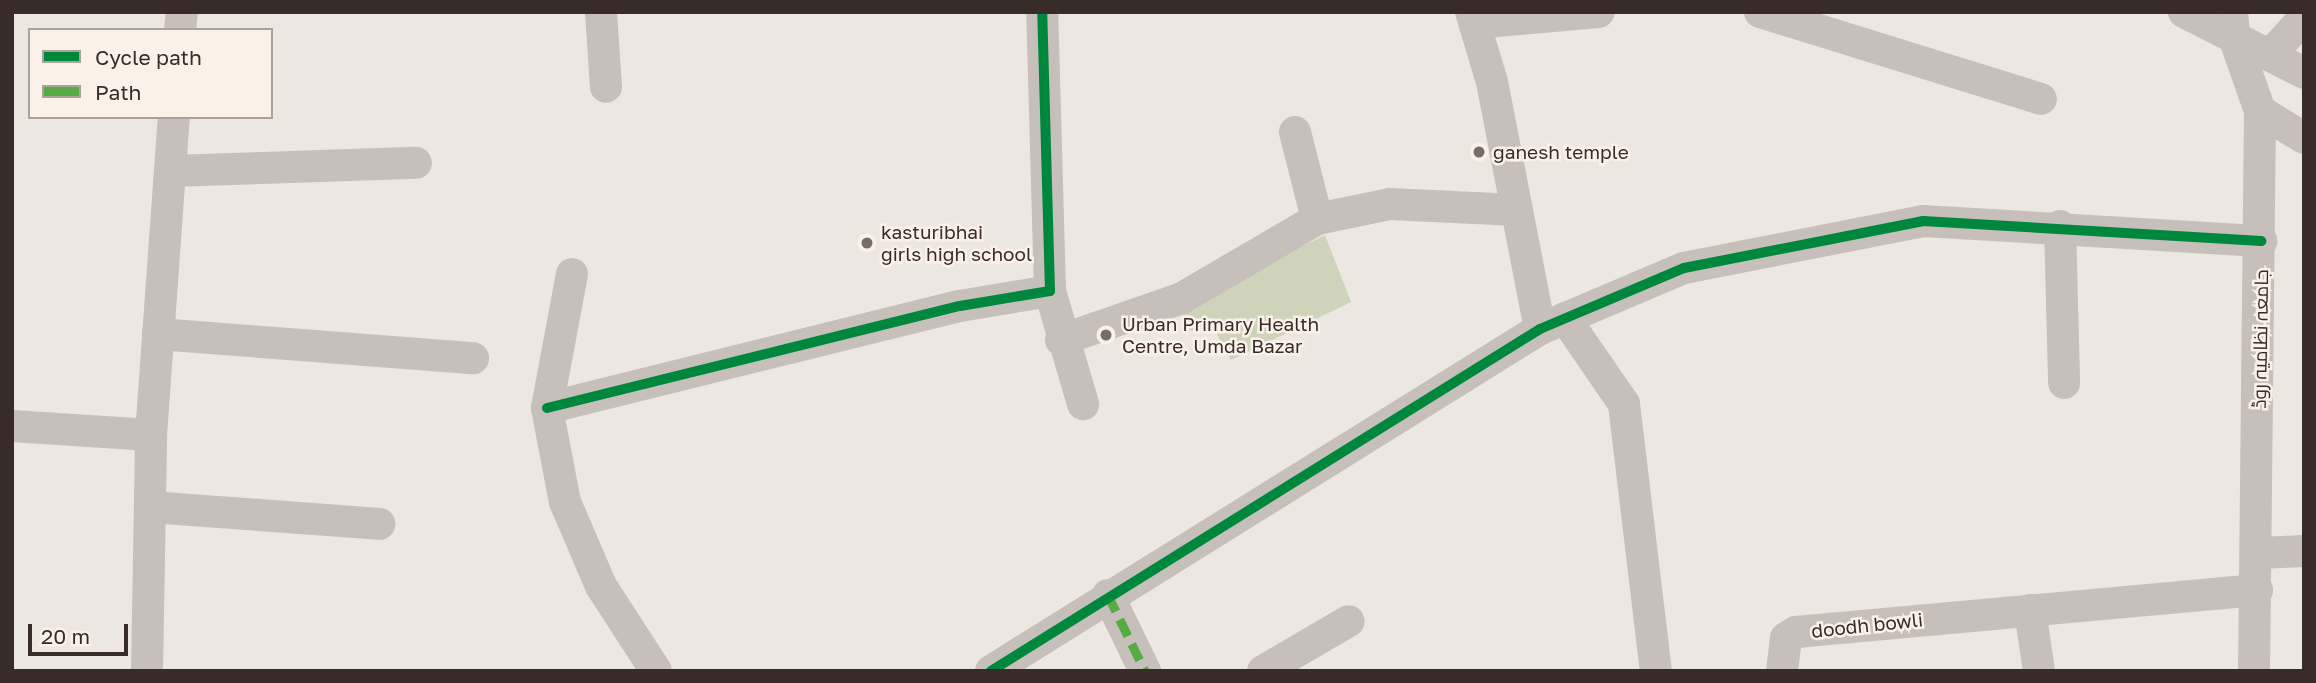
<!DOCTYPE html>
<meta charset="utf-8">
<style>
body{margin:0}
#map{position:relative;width:2316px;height:683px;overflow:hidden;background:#ede7e1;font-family:"Golos Text",Cairo,sans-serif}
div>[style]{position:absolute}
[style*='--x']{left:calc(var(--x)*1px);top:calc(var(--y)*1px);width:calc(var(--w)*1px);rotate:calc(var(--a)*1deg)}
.green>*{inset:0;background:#cfd3ba}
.minor>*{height:32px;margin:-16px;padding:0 16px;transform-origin:16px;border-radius:16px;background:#c6bfba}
.quiet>*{height:9px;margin-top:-4.5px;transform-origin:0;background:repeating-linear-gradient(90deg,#55ab44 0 18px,transparent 0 27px)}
.cycleway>*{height:10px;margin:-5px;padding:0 5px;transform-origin:5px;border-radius:5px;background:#00873e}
.dots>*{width:19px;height:19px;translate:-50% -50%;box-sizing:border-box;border:4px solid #faf1e8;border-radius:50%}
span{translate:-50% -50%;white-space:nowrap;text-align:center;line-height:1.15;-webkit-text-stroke:5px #faf1e8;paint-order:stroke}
.poi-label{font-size:19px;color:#372c28}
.left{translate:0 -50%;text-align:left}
.street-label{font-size:19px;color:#372c28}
.frame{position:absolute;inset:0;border:14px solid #372c28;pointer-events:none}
.legend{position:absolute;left:28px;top:28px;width:245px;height:91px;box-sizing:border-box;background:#faf1e8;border:2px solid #aca29b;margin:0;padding:9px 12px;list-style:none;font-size:21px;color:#372c28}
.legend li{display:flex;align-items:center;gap:14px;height:35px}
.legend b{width:35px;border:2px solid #aca29b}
.scale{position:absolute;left:28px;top:624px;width:100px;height:32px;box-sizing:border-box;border:4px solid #372c28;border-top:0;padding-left:9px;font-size:21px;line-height:24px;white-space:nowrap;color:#372c28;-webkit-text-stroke:5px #faf1e8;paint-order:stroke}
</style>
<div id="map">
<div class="green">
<i style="clip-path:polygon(1325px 235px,1351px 302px,1231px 360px,1211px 323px,1190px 331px,1178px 307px)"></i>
</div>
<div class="minor">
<i style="--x:601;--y:12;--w:75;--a:86.2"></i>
<i style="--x:1471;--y:12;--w:73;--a:73.3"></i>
<i style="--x:1492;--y:82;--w:252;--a:79"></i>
<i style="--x:1760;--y:12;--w:294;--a:17.2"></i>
<i style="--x:2184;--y:12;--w:135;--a:26.9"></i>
<i style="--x:2232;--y:12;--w:25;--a:85"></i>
<i style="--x:2234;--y:37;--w:78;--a:70.6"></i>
<i style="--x:2260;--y:111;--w:560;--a:90.61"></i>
<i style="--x:1475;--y:23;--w:124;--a:-5.1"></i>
<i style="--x:180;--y:30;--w:18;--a:-84"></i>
<i style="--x:2271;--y:54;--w:49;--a:-47.5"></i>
<i style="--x:2260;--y:111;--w:52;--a:31.5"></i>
<i style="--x:1295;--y:132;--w:90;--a:75.8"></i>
<i style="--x:170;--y:171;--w:246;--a:-1.9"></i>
<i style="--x:2060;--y:226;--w:157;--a:88.5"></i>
<i style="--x:572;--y:274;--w:136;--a:100.6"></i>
<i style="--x:547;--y:408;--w:96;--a:79.2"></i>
<i style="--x:565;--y:502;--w:91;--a:66.8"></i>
<i style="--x:601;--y:586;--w:101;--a:57.1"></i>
<i style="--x:1050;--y:291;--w:118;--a:73.7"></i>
<i style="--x:1565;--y:318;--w:104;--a:55.5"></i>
<i style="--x:1624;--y:404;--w:269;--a:83.2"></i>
<i style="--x:158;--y:334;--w:316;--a:4.4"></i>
<i style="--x:1061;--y:340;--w:128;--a:-19.1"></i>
<i style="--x:1182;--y:298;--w:156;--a:-30.3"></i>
<i style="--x:1317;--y:219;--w:75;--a:-11.6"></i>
<i style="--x:1390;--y:204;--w:127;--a:2.7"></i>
<i style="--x:547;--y:408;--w:425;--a:-13.9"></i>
<i style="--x:960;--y:306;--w:91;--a:-9.5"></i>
<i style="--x:1050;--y:291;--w:279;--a:-91.6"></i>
<i style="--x:12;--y:426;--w:139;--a:3.7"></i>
<i style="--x:150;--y:507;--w:230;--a:4.2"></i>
<i style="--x:2258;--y:553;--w:46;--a:-2.5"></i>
<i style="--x:1108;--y:595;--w:85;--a:64"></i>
<i style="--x:2030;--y:610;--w:62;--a:81.6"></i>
<i style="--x:147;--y:671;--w:236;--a:-89"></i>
<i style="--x:151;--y:435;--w:319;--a:-85.9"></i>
<i style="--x:991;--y:671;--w:647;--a:-31.92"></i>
<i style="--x:1540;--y:329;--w:156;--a:-23"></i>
<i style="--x:1684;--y:268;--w:244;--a:-11.1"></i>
<i style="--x:1923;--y:221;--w:339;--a:3.4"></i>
<i style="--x:1263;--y:671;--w:99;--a:-30.2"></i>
<i style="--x:1782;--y:671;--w:33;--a:-83"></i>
<i style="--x:1786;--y:638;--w:12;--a:-31"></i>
<i style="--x:1796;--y:632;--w:463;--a:-5.2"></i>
</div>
<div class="quiet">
<i style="--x:1108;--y:595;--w:85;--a:64"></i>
</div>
<div class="cycleway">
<i style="--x:547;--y:408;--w:425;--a:-13.9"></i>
<i style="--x:960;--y:306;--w:91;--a:-9.5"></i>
<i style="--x:1050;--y:291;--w:279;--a:-91.6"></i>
<i style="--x:991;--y:671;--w:647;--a:-31.92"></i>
<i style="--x:1540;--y:329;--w:156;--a:-23"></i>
<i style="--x:1684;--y:268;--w:244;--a:-11.1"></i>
<i style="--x:1923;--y:221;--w:339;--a:3.4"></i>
</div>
<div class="dots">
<i style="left:1479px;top:152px;background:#776d69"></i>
<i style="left:867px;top:243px;background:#776d69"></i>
<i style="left:1106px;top:335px;background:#776d69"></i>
</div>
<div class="poi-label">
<span class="left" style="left:1493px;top:152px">ganesh temple</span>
<span class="left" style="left:881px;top:243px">kasturibhai<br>girls high school</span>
<span class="left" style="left:1122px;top:335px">Urban Primary Health<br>Centre, Umda Bazar</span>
</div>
<div class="street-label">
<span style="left:2260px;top:339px;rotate:-89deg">جامعہ نظامیہ روڈ</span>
<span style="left:1867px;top:625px;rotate:-6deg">doodh bowli</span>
</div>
<div class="frame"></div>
<ul class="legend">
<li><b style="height:9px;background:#00873e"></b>Cycle path</li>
<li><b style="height:9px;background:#55ab44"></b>Path</li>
</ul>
<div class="scale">20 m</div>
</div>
